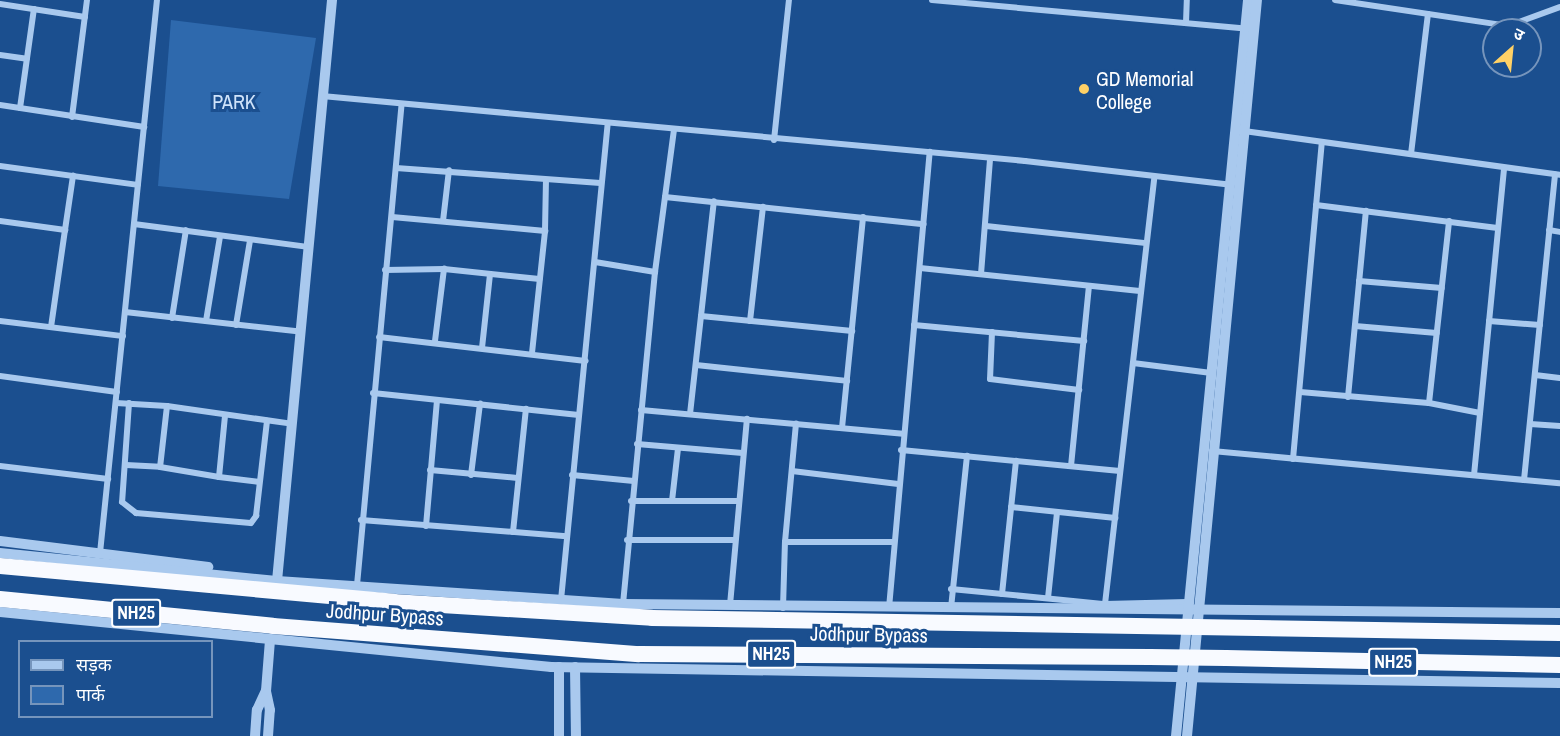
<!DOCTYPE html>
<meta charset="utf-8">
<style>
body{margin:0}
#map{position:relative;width:1560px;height:736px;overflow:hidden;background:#1b4f8f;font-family:"Archivo Narrow","Noto Sans Devanagari",sans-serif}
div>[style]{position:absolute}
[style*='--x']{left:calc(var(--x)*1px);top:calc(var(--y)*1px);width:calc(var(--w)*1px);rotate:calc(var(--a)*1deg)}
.green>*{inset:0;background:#2e69ad}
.minor>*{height:6px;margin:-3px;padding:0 3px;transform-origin:3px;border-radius:3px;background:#a9c9ee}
.tertiary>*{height:10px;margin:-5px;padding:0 5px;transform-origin:5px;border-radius:5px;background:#a9c9ee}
.trunk>*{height:16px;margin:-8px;padding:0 8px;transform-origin:8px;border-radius:8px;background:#f8faff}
.trunk-bridge>*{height:16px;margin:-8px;padding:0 8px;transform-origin:8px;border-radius:8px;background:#f8faff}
.dots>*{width:16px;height:16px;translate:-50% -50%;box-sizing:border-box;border:3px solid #1b4f8f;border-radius:50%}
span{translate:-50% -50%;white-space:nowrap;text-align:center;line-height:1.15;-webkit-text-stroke:6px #1b4f8f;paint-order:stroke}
.shield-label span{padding:2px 4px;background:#1b4f8f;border:2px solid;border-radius:4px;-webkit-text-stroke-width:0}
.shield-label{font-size:18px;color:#fff;font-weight:700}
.poi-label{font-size:20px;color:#fff}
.left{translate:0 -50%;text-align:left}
.park-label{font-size:20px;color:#cfe3fa}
.street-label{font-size:20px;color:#fff}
.legend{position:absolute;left:18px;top:640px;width:195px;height:78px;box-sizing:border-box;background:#1b4f8f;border:2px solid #7695bc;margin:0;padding:8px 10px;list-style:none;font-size:18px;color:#fff}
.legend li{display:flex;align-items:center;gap:12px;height:30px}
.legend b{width:30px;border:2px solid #7695bc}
.north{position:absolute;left:1482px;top:18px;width:60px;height:60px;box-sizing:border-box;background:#1b4f8f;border:2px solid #7695bc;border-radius:50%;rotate:27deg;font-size:16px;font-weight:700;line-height:24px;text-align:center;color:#fff}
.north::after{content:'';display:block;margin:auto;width:21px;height:27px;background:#ffd166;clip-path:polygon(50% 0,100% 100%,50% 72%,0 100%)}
</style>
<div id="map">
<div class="green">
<i style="clip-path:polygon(171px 20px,316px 38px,289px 199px,158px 186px)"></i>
</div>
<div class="minor">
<i style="--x:932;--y:0;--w:317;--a:5.2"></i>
<i style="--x:1335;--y:0;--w:175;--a:8.5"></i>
<i style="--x:1508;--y:26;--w:55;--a:-20.1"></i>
<i style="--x:0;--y:4;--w:86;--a:8.7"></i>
<i style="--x:1186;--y:23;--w:23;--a:-88"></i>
<i style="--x:0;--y:55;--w:27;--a:8"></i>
<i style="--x:322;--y:96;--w:706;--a:5.28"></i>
<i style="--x:1025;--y:161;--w:207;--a:6.6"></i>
<i style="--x:0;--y:105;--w:146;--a:8.7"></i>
<i style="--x:20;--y:108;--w:100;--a:-82"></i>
<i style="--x:72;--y:117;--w:118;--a:-82.7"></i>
<i style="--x:1244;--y:131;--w:319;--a:7.9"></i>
<i style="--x:774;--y:140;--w:141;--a:-83.9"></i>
<i style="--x:1411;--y:154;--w:141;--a:-83.1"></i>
<i style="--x:0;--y:166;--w:139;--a:7.8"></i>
<i style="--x:396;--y:168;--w:205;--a:4.2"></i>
<i style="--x:665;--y:197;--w:260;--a:6"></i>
<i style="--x:1316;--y:205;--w:183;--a:7.2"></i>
<i style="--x:392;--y:217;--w:154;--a:5.2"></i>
<i style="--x:0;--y:221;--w:66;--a:7.9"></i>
<i style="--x:65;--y:230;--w:55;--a:-81.6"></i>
<i style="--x:443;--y:221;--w:51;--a:-83.3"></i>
<i style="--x:134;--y:224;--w:177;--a:7.5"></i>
<i style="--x:986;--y:226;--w:161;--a:6.1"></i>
<i style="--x:1549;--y:230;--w:11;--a:10"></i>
<i style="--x:595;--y:262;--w:61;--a:9.5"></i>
<i style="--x:920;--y:268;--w:221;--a:6"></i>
<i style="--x:385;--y:270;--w:59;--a:-1"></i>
<i style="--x:444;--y:269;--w:96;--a:6"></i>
<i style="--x:981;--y:274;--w:115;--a:-85.5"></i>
<i style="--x:1359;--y:281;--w:83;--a:4.8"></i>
<i style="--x:125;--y:312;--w:178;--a:6.4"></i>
<i style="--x:701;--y:316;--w:152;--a:5.7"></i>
<i style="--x:172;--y:318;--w:89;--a:-81"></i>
<i style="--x:0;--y:321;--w:124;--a:7"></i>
<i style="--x:206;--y:321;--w:86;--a:-80.6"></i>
<i style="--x:750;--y:321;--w:115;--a:-83.5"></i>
<i style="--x:1489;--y:321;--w:51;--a:4.5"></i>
<i style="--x:236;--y:325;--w:86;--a:-80.6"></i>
<i style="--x:914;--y:325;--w:171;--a:5.4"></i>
<i style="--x:1355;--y:326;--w:82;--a:4.9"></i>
<i style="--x:51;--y:327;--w:98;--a:-81.8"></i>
<i style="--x:992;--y:332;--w:47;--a:92.4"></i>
<i style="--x:990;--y:379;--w:90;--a:7"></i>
<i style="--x:379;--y:337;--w:208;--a:6.6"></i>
<i style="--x:435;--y:341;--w:73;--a:-82.9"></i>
<i style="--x:482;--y:348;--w:74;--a:-83.8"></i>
<i style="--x:532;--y:353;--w:123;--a:-83.9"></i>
<i style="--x:545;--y:231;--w:51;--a:-88.9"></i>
<i style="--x:1133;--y:363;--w:79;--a:7.3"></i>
<i style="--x:696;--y:365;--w:152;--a:6"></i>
<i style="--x:1535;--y:375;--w:25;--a:7"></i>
<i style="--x:0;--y:376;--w:118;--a:7.8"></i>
<i style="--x:1300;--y:392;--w:129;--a:4.9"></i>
<i style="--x:1429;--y:403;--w:52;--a:11.1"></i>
<i style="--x:373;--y:393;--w:207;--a:6.1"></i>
<i style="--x:1348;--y:397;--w:187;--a:-84.5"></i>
<i style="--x:116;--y:403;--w:51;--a:3.4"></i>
<i style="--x:167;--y:406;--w:127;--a:8.1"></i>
<i style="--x:129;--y:403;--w:99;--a:94"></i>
<i style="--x:122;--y:502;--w:18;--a:38"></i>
<i style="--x:136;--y:513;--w:115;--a:5"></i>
<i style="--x:251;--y:523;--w:9;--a:-54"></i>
<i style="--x:256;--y:516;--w:96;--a:-83.4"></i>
<i style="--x:1429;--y:403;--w:183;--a:-83.7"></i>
<i style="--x:167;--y:406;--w:61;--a:96.5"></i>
<i style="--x:160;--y:467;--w:60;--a:9.6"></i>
<i style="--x:219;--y:477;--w:61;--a:-84.4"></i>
<i style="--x:641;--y:410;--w:263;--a:5.2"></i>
<i style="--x:690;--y:414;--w:214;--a:-83.6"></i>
<i style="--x:1530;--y:424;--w:30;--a:4"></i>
<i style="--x:842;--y:428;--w:212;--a:-84.3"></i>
<i style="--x:637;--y:444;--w:106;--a:4.9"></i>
<i style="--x:901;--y:450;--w:220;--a:5.5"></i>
<i style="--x:1212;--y:451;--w:349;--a:5.3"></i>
<i style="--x:1293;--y:459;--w:318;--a:-84.8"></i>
<i style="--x:126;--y:465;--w:34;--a:3"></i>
<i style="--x:0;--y:466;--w:109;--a:6.9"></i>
<i style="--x:1071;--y:466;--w:181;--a:-84.3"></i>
<i style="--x:430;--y:470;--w:88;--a:5.2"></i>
<i style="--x:792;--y:471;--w:107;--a:7"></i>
<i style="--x:471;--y:475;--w:72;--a:-82.8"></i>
<i style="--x:572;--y:475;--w:62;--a:5.5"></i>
<i style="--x:1474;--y:475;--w:308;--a:-84.4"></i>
<i style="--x:219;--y:477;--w:39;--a:7"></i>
<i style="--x:1524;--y:480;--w:307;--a:-84.2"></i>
<i style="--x:631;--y:501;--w:107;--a:0"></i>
<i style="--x:672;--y:501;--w:53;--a:-83.5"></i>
<i style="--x:1011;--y:507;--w:105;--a:6"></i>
<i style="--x:361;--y:520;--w:206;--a:4.5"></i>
<i style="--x:426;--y:526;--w:126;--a:-85"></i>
<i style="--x:513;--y:532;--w:124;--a:-84"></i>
<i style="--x:627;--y:540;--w:107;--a:0"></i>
<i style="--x:785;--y:542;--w:107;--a:0"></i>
<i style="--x:100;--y:553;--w:556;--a:-84.12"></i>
<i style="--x:357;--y:585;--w:483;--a:-84.7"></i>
<i style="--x:951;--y:589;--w:155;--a:5.6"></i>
<i style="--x:1105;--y:604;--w:82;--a:-1.4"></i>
<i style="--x:1002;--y:594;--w:134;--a:-84"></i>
<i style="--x:1048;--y:598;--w:86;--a:-84"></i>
<i style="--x:561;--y:600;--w:478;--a:-84.4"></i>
<i style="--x:623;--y:604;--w:334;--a:-84.5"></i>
<i style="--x:655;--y:272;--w:143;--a:-82.4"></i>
<i style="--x:1105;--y:604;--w:429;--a:-83.4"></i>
<i style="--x:730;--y:605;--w:187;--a:-84.8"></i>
<i style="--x:783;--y:608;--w:66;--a:-88.3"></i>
<i style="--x:785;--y:542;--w:119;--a:-84.7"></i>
<i style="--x:889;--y:608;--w:458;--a:-84.9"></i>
<i style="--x:951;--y:608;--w:153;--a:-84"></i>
</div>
<div class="tertiary">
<i style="--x:0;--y:541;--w:210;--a:7.1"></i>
<i style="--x:0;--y:553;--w:278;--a:5.8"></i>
<i style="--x:277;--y:581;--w:347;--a:3.8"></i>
<i style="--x:623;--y:604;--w:937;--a:0.55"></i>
<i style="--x:277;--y:581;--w:584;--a:-84.59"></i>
<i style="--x:0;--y:612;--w:554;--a:5.7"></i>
<i style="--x:551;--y:667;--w:1009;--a:0.91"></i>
<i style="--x:559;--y:667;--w:69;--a:90"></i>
<i style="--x:575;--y:667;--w:69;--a:89.2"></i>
<i style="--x:255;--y:736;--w:26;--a:-86"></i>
<i style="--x:257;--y:710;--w:21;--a:-65"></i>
<i style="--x:268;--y:736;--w:26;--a:-86"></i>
<i style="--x:270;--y:710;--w:19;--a:-102"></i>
<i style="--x:266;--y:691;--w:51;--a:-85.5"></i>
<i style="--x:1176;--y:736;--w:740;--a:-84.41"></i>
<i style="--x:1187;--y:736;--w:739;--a:-84.57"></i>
</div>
<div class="trunk">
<i style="--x:0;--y:566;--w:395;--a:5.2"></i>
<i style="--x:0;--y:599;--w:274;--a:5.6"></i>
<i style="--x:273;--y:626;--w:367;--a:4.4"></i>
<i style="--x:639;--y:654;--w:511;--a:0.34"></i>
<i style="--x:1226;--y:658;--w:334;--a:1.2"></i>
</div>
<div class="trunk-bridge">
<i style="--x:393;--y:602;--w:259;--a:3.5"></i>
<i style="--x:652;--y:618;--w:908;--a:0.95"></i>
<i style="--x:1150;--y:657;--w:76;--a:0.8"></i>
</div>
<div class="dots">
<i style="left:1084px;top:89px;background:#ffd166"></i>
</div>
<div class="shield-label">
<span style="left:136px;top:613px">NH25</span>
<span style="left:771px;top:654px">NH25</span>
<span style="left:1393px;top:662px">NH25</span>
</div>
<div class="poi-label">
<span class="left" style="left:1096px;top:90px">GD Memorial<br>College</span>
</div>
<div class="park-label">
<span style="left:234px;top:101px">PARK</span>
</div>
<div class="street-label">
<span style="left:385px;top:614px;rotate:4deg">Jodhpur Bypass</span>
<span style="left:869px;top:634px;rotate:1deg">Jodhpur Bypass</span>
</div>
<ul class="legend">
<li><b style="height:8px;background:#a9c9ee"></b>सड़क</li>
<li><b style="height:16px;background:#2e69ad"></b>पार्क</li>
</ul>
<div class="north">उ</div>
</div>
